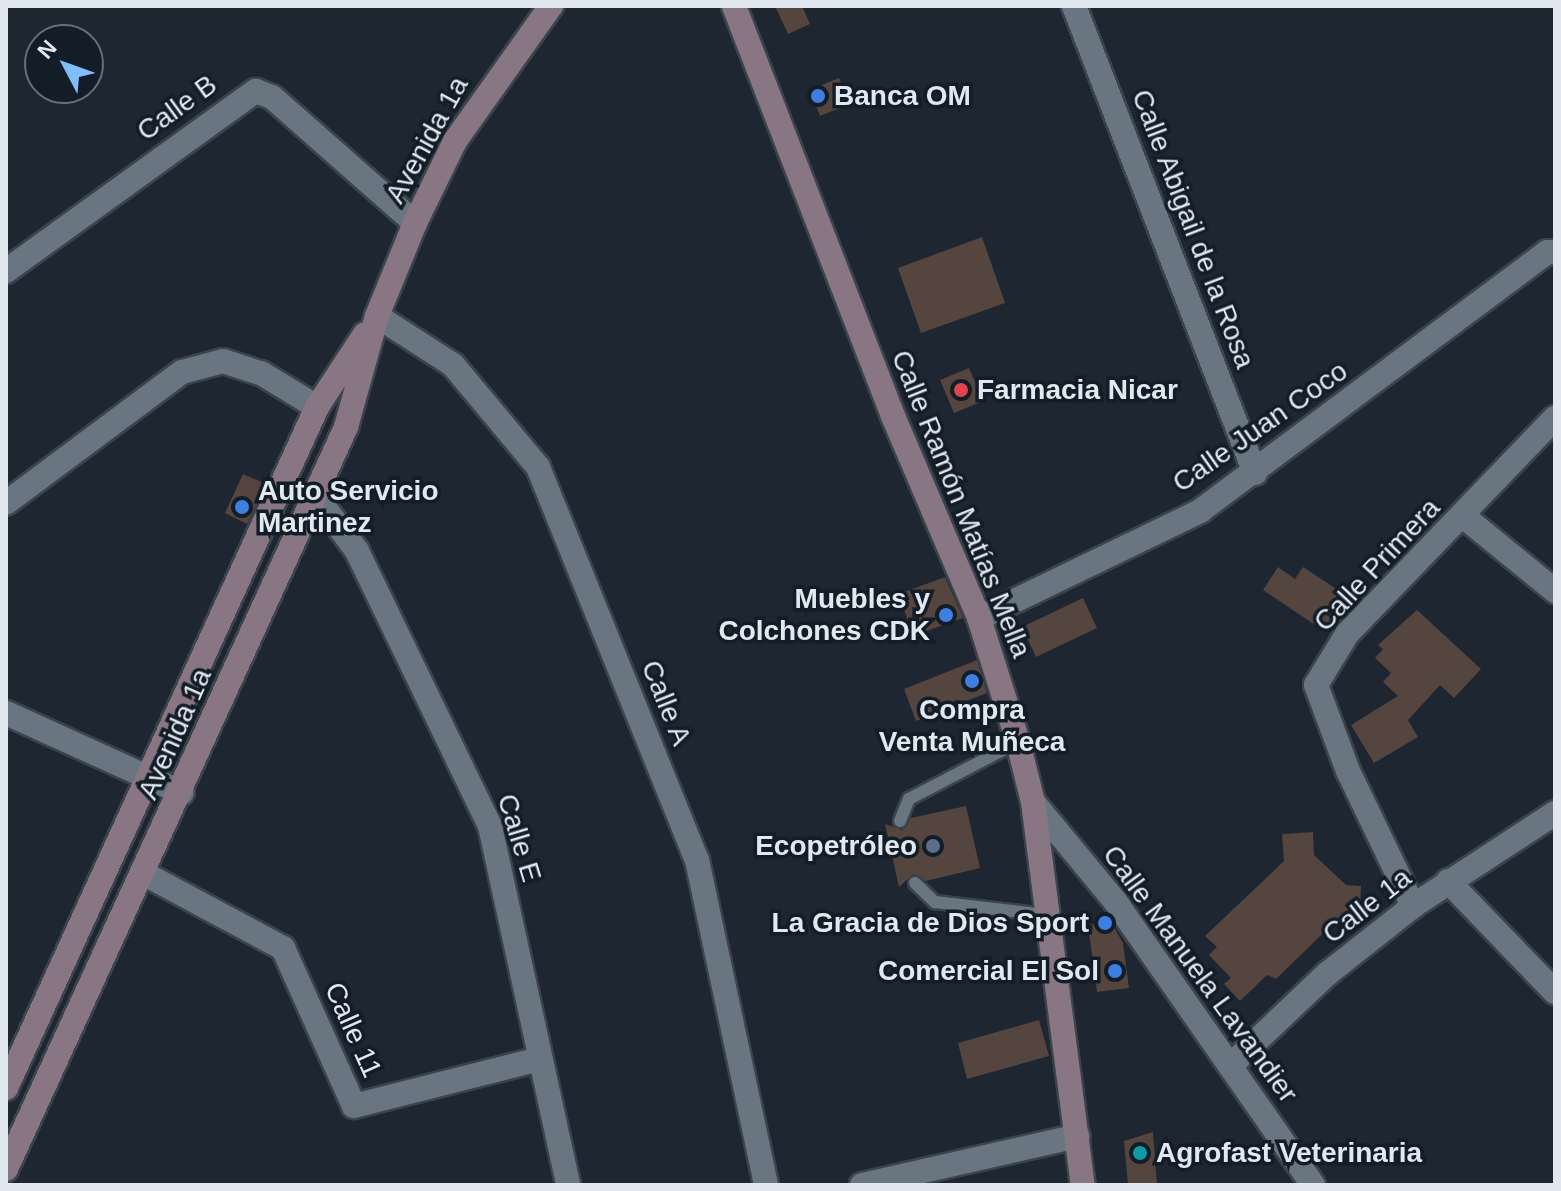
<!DOCTYPE html>
<meta charset="utf-8">
<style>
body{margin:0}
#map{position:relative;width:1561px;height:1191px;overflow:hidden;background:#1d2631;font-family:Arial,sans-serif}
div>[style]{position:absolute}
[style*='--x']{left:calc(var(--x)*1px);top:calc(var(--y)*1px);width:calc(var(--w)*1px);rotate:calc(var(--a)*1deg)}
.building>*{inset:0;background:#54453e}
.roads{filter:drop-shadow(2px 0 #3c434c) drop-shadow(-2px 0 #3c434c) drop-shadow(0 2px #3c434c) drop-shadow(0 -2px #3c434c)}
.lane>*{height:12px;margin:-6px;padding:0 6px;transform-origin:6px;border-radius:6px;background:#697581}
.street>*{height:24px;margin:-12px;padding:0 12px;transform-origin:12px;border-radius:12px;background:#697581}
.secondary>*{height:24px;margin:-12px;padding:0 12px;transform-origin:12px;border-radius:12px;background:#897683}
.dots>*{width:22px;height:22px;translate:-50% -50%;box-sizing:border-box;border:4px solid #131d27;border-radius:50%}
span{translate:-50% -50%;white-space:nowrap;text-align:center;line-height:1.15;-webkit-text-stroke:7px #131d27;paint-order:stroke}
.poi-label{font-size:28px;color:#e2e8f0;font-weight:700}
.left{translate:0 -50%;text-align:left}
.right{translate:-100% -50%;text-align:right}
.street-label{font-size:28px;color:#e2e8f0}
.frame{position:absolute;inset:0;border:8px solid #e2e8f0;pointer-events:none}
.north{position:absolute;left:24px;top:24px;width:80px;height:80px;box-sizing:border-box;background:#131d27;border:2px solid #666e77;border-radius:50%;rotate:311deg;font-size:22px;font-weight:700;line-height:32px;text-align:center;color:#e2e8f0}
.north::after{content:'';display:block;margin:auto;width:28px;height:36px;background:#80bdfa;clip-path:polygon(50% 0,100% 100%,50% 72%,0 100%)}
</style>
<div id="map">
<div class="building">
<i style="clip-path:polygon(775px 6px,802px 6px,810px 24px,788px 34px)"></i>
<i style="clip-path:polygon(839px 78px,850px 104px,820px 116px,810px 90px)"></i>
<i style="clip-path:polygon(982px 237px,1005px 303px,921px 333px,898px 268px)"></i>
<i style="clip-path:polygon(969px 368px,983px 401px,954px 413px,940px 380px)"></i>
<i style="clip-path:polygon(243px 474px,266px 484px,247px 524px,225px 513px)"></i>
<i style="clip-path:polygon(1278px 567px,1295px 579px,1303px 567px,1347px 596px,1324px 631px,1263px 590px)"></i>
<i style="clip-path:polygon(945px 577px,963px 618px,913px 636px,899px 594px)"></i>
<i style="clip-path:polygon(1083px 598px,1097px 628px,1036px 657px,1022px 627px)"></i>
<i style="clip-path:polygon(1417px 610px,1481px 669px,1454px 698px,1440px 685px,1408px 720px,1418px 737px,1374px 763px,1351px 725px,1398px 696px,1383px 682px,1391px 673px,1375px 658px,1383px 649px,1378px 645px)"></i>
<i style="clip-path:polygon(977px 660px,987px 693px,916px 721px,904px 689px)"></i>
<i style="clip-path:polygon(966px 806px,980px 868px,926px 881px,913px 874px,899px 887px,885px 824px,902px 830px,911px 818px)"></i>
<i style="clip-path:polygon(1313px 832px,1314px 855px,1346px 885px,1361px 886px,1360px 908px,1346px 911px,1276px 979px,1267px 975px,1240px 1001px,1224px 984px,1231px 978px,1209px 955px,1217px 947px,1205px 936px,1284px 861px,1282px 834px)"></i>
<i style="clip-path:polygon(1111px 922px,1123px 943px,1129px 988px,1097px 992px,1088px 925px)"></i>
<i style="clip-path:polygon(1039px 1020px,1049px 1056px,967px 1079px,958px 1043px)"></i>
<i style="clip-path:polygon(1153px 1132px,1157px 1185px,1128px 1185px,1124px 1141px)"></i>
</div>
<div class="roads">
<div class="lane">
<i style="--x:900;--y:821;--w:24;--a:-68"></i>
<i style="--x:909;--y:799;--w:123;--a:-27.6"></i>
<i style="--x:915;--y:883;--w:28;--a:44"></i>
<i style="--x:935;--y:902;--w:114;--a:6.6"></i>
</div>
<div class="street">
<i style="--x:1074;--y:6;--w:501;--a:68.81"></i>
<i style="--x:6;--y:271;--w:308;--a:-35.8"></i>
<i style="--x:256;--y:91;--w:17;--a:21"></i>
<i style="--x:272;--y:97;--w:191;--a:41.4"></i>
<i style="--x:377;--y:316;--w:90;--a:32.8"></i>
<i style="--x:453;--y:365;--w:133;--a:50.2"></i>
<i style="--x:538;--y:467;--w:424;--a:68"></i>
<i style="--x:697;--y:860;--w:332;--a:78"></i>
<i style="--x:315;--y:495;--w:70;--a:53.1"></i>
<i style="--x:357;--y:551;--w:305;--a:64.2"></i>
<i style="--x:490;--y:826;--w:367;--a:77.7"></i>
<i style="--x:6;--y:503;--w:219;--a:-36.7"></i>
<i style="--x:182;--y:372;--w:42;--a:-15"></i>
<i style="--x:223;--y:361;--w:40;--a:18"></i>
<i style="--x:261;--y:373;--w:66;--a:31.3"></i>
<i style="--x:1463;--y:516;--w:119;--a:39.2"></i>
<i style="--x:979;--y:618;--w:246;--a:-25.8"></i>
<i style="--x:1200;--y:511;--w:433;--a:-36.7"></i>
<i style="--x:1547;--y:252;--w:8;--a:0"></i>
<i style="--x:6;--y:713;--w:193;--a:24.4"></i>
<i style="--x:1033;--y:802;--w:129;--a:50.4"></i>
<i style="--x:1115;--y:901;--w:346;--a:55.1"></i>
<i style="--x:143;--y:873;--w:159;--a:28.2"></i>
<i style="--x:283;--y:948;--w:173;--a:65.8"></i>
<i style="--x:354;--y:1106;--w:192;--a:-14.2"></i>
<i style="--x:1448;--y:881;--w:154;--a:46.1"></i>
<i style="--x:1413;--y:906;--w:150;--a:-115.7"></i>
<i style="--x:1348;--y:771;--w:92;--a:-110.4"></i>
<i style="--x:1316;--y:685;--w:60;--a:-58.7"></i>
<i style="--x:1347;--y:634;--w:300;--a:-46.1"></i>
<i style="--x:1230;--y:1066;--w:134;--a:-43.5"></i>
<i style="--x:1327;--y:974;--w:110;--a:-38.3"></i>
<i style="--x:1413;--y:906;--w:170;--a:-33.2"></i>
<i style="--x:862;--y:1185;--w:221;--a:-12.8"></i>
</div>
<div class="secondary">
<i style="--x:734;--y:6;--w:440;--a:68.8"></i>
<i style="--x:893;--y:416;--w:220;--a:66.9"></i>
<i style="--x:979;--y:618;--w:130;--a:72.5"></i>
<i style="--x:1018;--y:742;--w:62;--a:76"></i>
<i style="--x:1033;--y:802;--w:386;--a:82.6"></i>
<i style="--x:6;--y:1088;--w:749;--a:-65.45"></i>
<i style="--x:317;--y:407;--w:87;--a:-56.7"></i>
<i style="--x:6;--y:1169;--w:816;--a:-65.38"></i>
<i style="--x:346;--y:427;--w:115;--a:-74.4"></i>
<i style="--x:377;--y:316;--w:100;--a:-67.8"></i>
<i style="--x:415;--y:223;--w:91;--a:-64"></i>
<i style="--x:455;--y:141;--w:166;--a:-54.6"></i>
</div>
</div>
<div class="dots">
<i style="left:818px;top:96px;background:#3f7fe0"></i>
<i style="left:961px;top:390px;background:#e0444e"></i>
<i style="left:242px;top:507px;background:#3f7fe0"></i>
<i style="left:946px;top:615px;background:#3f7fe0"></i>
<i style="left:972px;top:681px;background:#3f7fe0"></i>
<i style="left:933px;top:846px;background:#5c6f8a"></i>
<i style="left:1105px;top:923px;background:#3f7fe0"></i>
<i style="left:1115px;top:971px;background:#3f7fe0"></i>
<i style="left:1140px;top:1153px;background:#0f9aa8"></i>
</div>
<div class="poi-label">
<span class="left" style="left:834px;top:96px">Banca OM</span>
<span class="left" style="left:977px;top:390px">Farmacia Nicar</span>
<span class="left" style="left:258px;top:507px">Auto Servicio<br>Martinez</span>
<span class="right" style="left:930px;top:615px">Muebles y<br>Colchones CDK</span>
<span style="left:972px;top:726px">Compra<br>Venta Muñeca</span>
<span class="right" style="left:917px;top:846px">Ecopetróleo</span>
<span class="right" style="left:1089px;top:923px">La Gracia de Dios Sport</span>
<span class="right" style="left:1099px;top:971px">Comercial El Sol</span>
<span class="left" style="left:1156px;top:1153px">Agrofast Veterinaria</span>
</div>
<div class="street-label">
<span style="left:177px;top:108px;rotate:-36deg">Calle B</span>
<span style="left:427px;top:140px;rotate:-61deg">Avenida 1a</span>
<span style="left:1193px;top:229px;rotate:69deg">Calle Abigail de la Rosa</span>
<span style="left:1260px;top:427px;rotate:-35deg">Calle Juan Coco</span>
<span style="left:961px;top:504px;rotate:68deg">Calle Ramón Matías Mella</span>
<span style="left:1377px;top:565px;rotate:-47deg">Calle Primera</span>
<span style="left:666px;top:703px;rotate:68deg">Calle A</span>
<span style="left:175px;top:734px;rotate:-66deg">Avenida 1a</span>
<span style="left:519px;top:838px;rotate:73deg">Calle E</span>
<span style="left:1367px;top:906px;rotate:-38deg">Calle 1a</span>
<span style="left:1200px;top:974px;rotate:54deg">Calle Manuela Lavandier</span>
<span style="left:353px;top:1030px;rotate:66deg">Calle 11</span>
</div>
<div class="frame"></div>
<div class="north">N</div>
</div>
